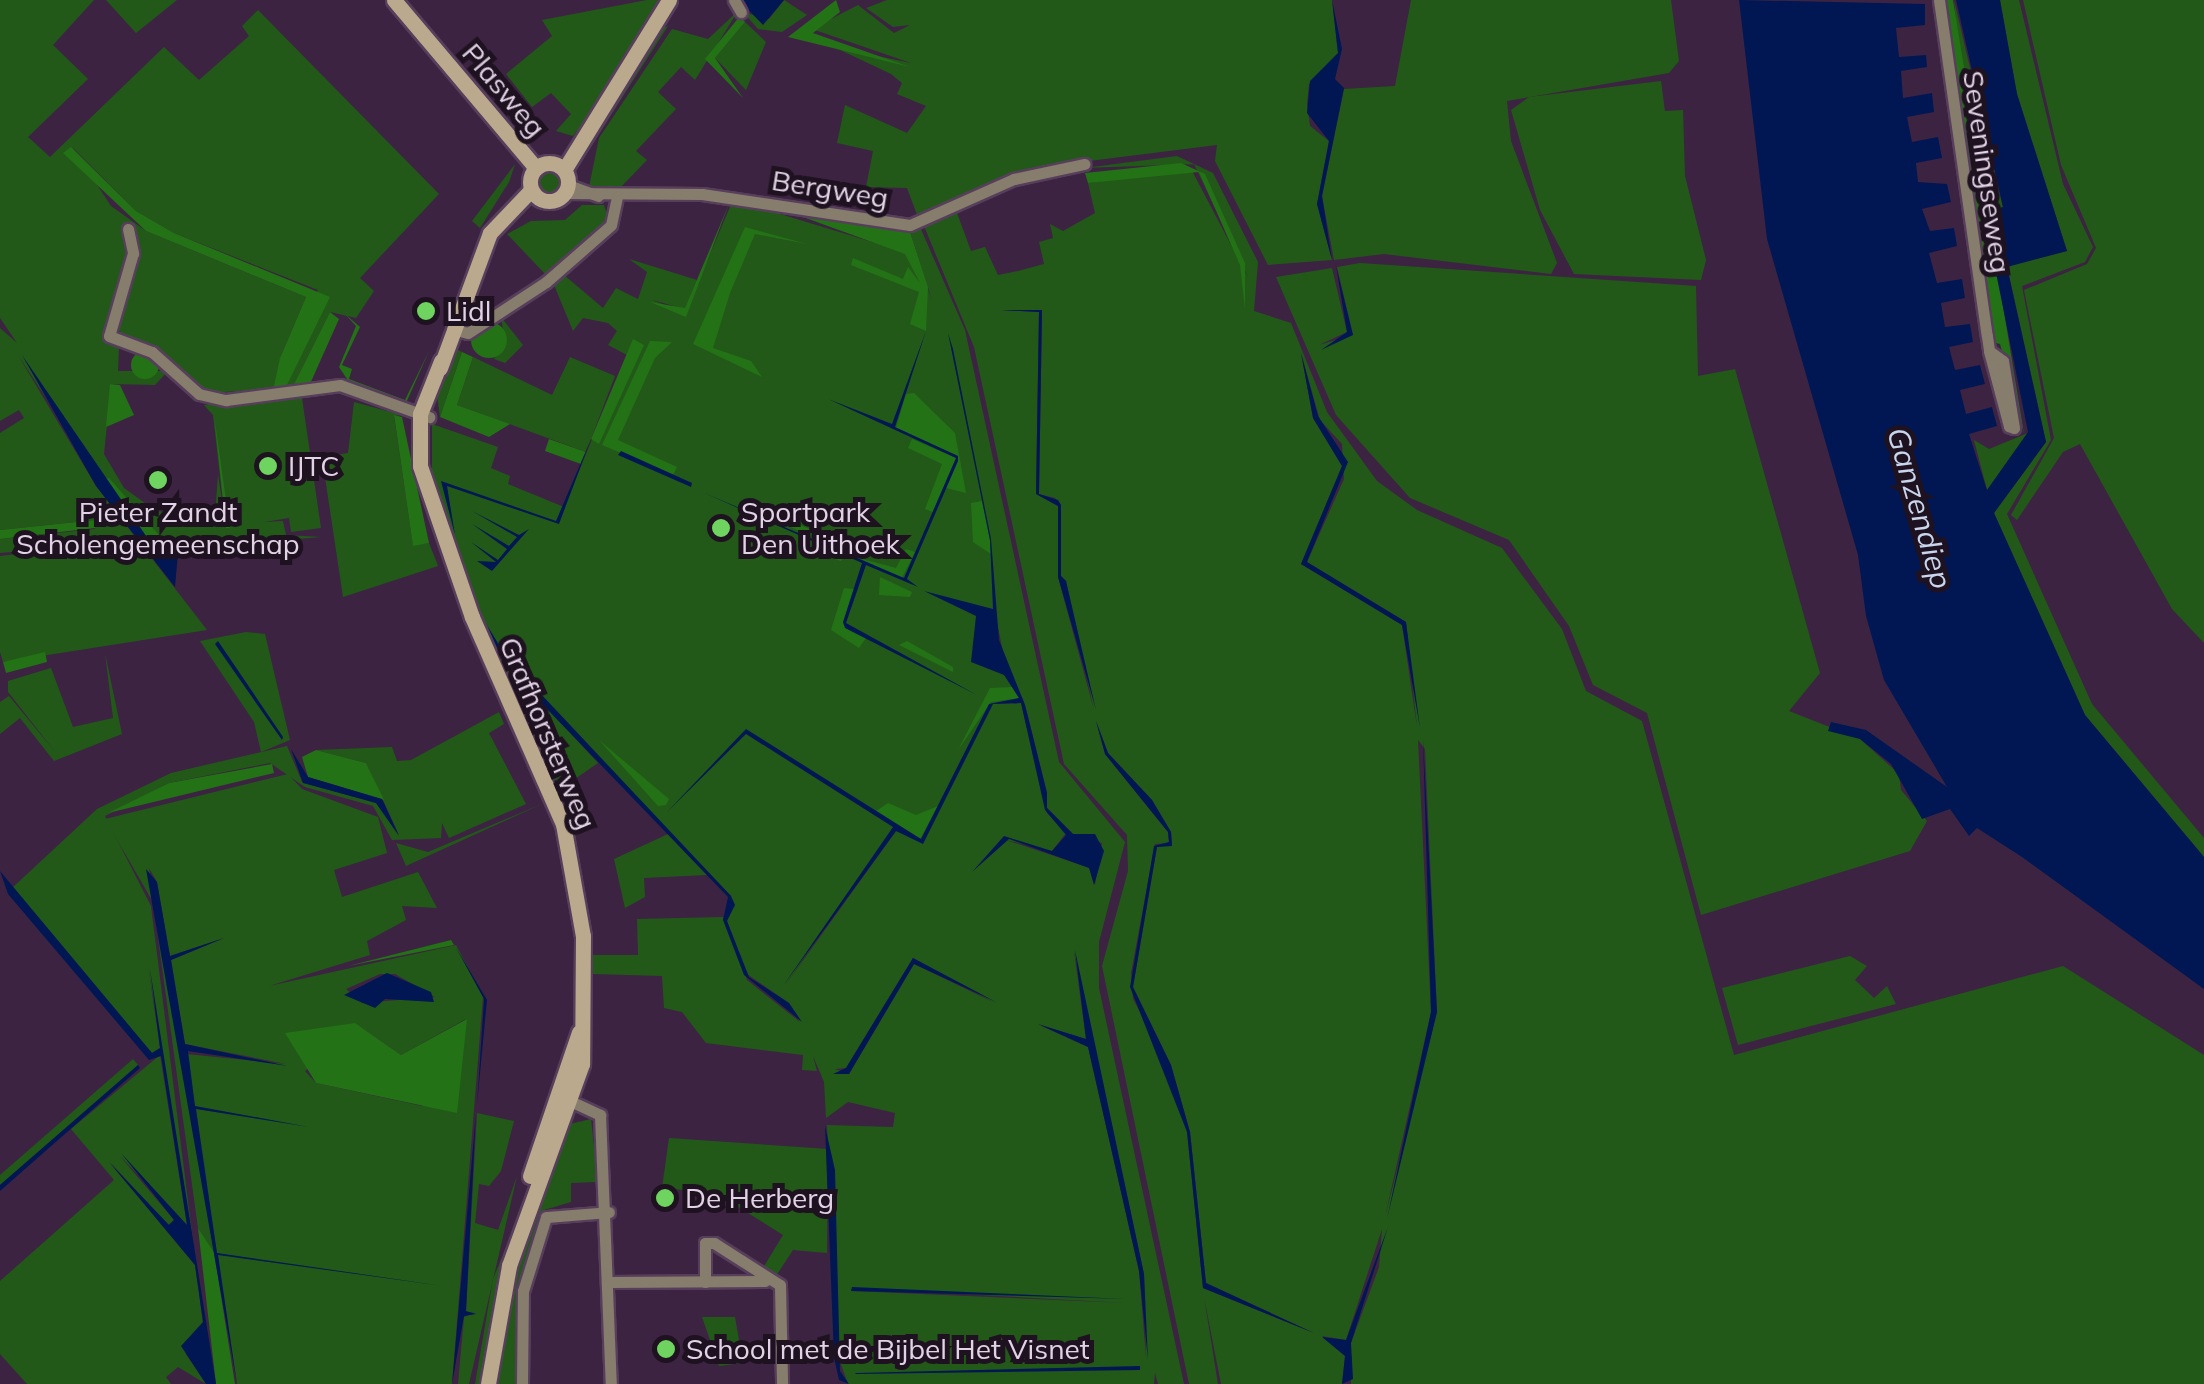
<!DOCTYPE html>
<style>
body{margin:0}
#map{position:relative;width:2204px;height:1384px;overflow:hidden;background:#3d2342;font-family:Mulish,sans-serif}
div>[style]{position:absolute}
[style*='--x']{left:calc(var(--x)*1px);top:calc(var(--y)*1px);width:calc(var(--w)*1px);rotate:calc(var(--a)*1deg)}
.green>*{inset:0;background:#225919}
.round{border-radius:50%}
.forest>*{inset:0;background:#237216}
.water>*{inset:0;background:#001754}
.roads{filter:drop-shadow(2px 0 #573f5c) drop-shadow(-2px 0 #573f5c) drop-shadow(0 2px #573f5c) drop-shadow(0 -2px #573f5c)}
.street>*{height:11px;margin:-5.5px;padding:0 5.5px;transform-origin:5.5px;border-radius:5.5px;background:#877d6c}
.secondary>*{height:15px;margin:-7.5px;padding:0 7.5px;transform-origin:7.5px;border-radius:7.5px;background:#baa98d}
.secondary>.ring{margin:-7.5px;padding:0;box-sizing:content-box;background:none;border:15px solid #baa98d;border-radius:50%}
.dots>*{width:28px;height:28px;translate:-50% -50%;box-sizing:border-box;border:5px solid #1e1220;border-radius:50%}
span{translate:-50% -50%;white-space:nowrap;text-align:center;line-height:1.15;-webkit-text-stroke:10px #1e1220;paint-order:stroke}
.street-label{font-size:28px;color:#e2d2e5}
.poi-label{font-size:28px;color:#e2d2e5}
.left{translate:0 -50%;text-align:left}
.water-label{font-size:30px;color:#c8d5ec;font-style:italic}
</style>
<div id="map">
<div class="green">
<i style="clip-path:polygon(evenodd,0 0,94px 0,53px 45px,88px 79px,28px 137px,50px 157px,164px 47px,199px 80px,249px 36px,242px 26px,258px 10px,439px 194px,360px 278px,374px 291px,356px 318px,330px 312px,292px 388px,207px 393px,124px 339px,116px 324px,130px 249px,106px 338px,134px 349px,119px 348px,118px 371px,168px 371px,155px 385px,111px 384px,104px 454px,124px 488px,156px 511px,215px 517px,218px 474px,226px 528px,213px 415px,204px 405px,310px 392px,302px 398px,321px 528px,291px 532px,289px 518px,264px 522px,283px 521px,286px 535px,321px 537px,169px 550px,100px 480px,18px 355px,96px 486px,207px 630px,3px 662px,0 652px,0 556px,121px 542px,0 553px,0 539px,95px 529px,94px 520px,0 530px,0 433px,24px 418px,19px 410px,0 421px,0 328px,17px 343px,0 318px,0 0,72px 147px,136px 211px,174px 233px,318px 290px,280px 358px,306px 297px,146px 231px,111px 206px,72px 147px)"></i>
<i style="clip-path:polygon(106px 0,177px 0,136px 33px)"></i>
<i style="clip-path:polygon(647px 0,664px 0,618px 77px,573px 136px,556px 131px,571px 114px,551px 93px,532px 107px,506px 74px,552px 36px,542px 20px)"></i>
<i style="clip-path:polygon(784px 0,807px 15px,782px 32px,758px 29px,743px 12px,769px 19px)"></i>
<i style="clip-path:polygon(887px 0,1332px 0,1338px 53px,1309px 84px,1307px 104px,1310px 126px,1329px 141px,1317px 204px,1332px 260px,1268px 265px,1215px 161px,1217px 145px,1033px 168px,919px 220px,907px 188px,866px 187px,873px 151px,837px 143px,845px 105px,907px 133px,926px 106px,897px 94px,902px 83px,891px 74px,834px 47px,911px 63px,812px 29px,858px 5px,894px 33px,910px 25px,893px 27px,866px 8px)"></i>
<i style="clip-path:polygon(1411px 0,1671px 0,1679px 61px,1669px 73px,1507px 101px,1511px 141px,1557px 263px,1551px 274px,1384px 254px,1334px 260px,1322px 196px,1344px 89px,1395px 86px)"></i>
<i style="clip-path:polygon(1954px 0,2003px 208px,1984px 213px,1963px 99px)"></i>
<i style="clip-path:polygon(2000px 0,2019px 0,2063px 184px,2093px 247px,2085px 262px,2022px 286px,2051px 440px,2007px 514px,2092px 704px,2204px 838px,2204px 857px,2085px 715px,1994px 513px,2046px 442px,2007px 266px,2067px 251px,2017px 94px)"></i>
<i style="clip-path:polygon(2023px 0,2204px 0,2204px 643px,2172px 609px,2080px 444px,2063px 452px,2017px 520px,2011px 515px,2054px 438px,2024px 290px,2087px 264px,2096px 248px,2061px 165px)"></i>
<i style="clip-path:polygon(738px 11px,695px 80px,681px 67px,658px 92px,676px 109px,636px 151px,647px 160px,618px 190px,589px 187px,599px 138px,672px 29px,708px 39px)"></i>
<i style="clip-path:polygon(745px 22px,766px 42px,746px 90px,715px 58px)"></i>
<i style="clip-path:polygon(668px 26px,584px 157px,578px 154px,660px 29px)"></i>
<i style="clip-path:polygon(1661px 81px,1665px 111px,1683px 110px,1685px 176px,1706px 260px,1701px 280px,1574px 274px,1540px 210px,1511px 110px,1529px 97px)"></i>
<i style="clip-path:polygon(evenodd,1177px 156px,1213px 173px,1258px 262px,1254px 311px,1291px 323px,1327px 412px,1377px 481px,1417px 510px,1502px 548px,1562px 629px,1586px 691px,1642px 721px,1734px 1055px,2063px 966px,2204px 1055px,2204px 1384px,1351px 1384px,1351px 1343px,1379px 1267px,1382px 1229px,1346px 1340px,1322px 1336px,1345px 1356px,1342px 1384px,1221px 1384px,1204px 1297px,1218px 1384px,1189px 1384px,1102px 966px,1128px 871px,1127px 835px,1064px 764px,974px 347px,924px 226px,957px 213px,971px 251px,985px 247px,998px 275px,1018px 271px,1044px 264px,1039px 242px,1053px 238px,1050px 224px,1063px 231px,1095px 213px,1088px 183px,1191px 169px,1249px 279px,1194px 164px,1084px 168px,1177px 156px,1001px 310px,1042px 310px,1039px 494px,1055px 498px,1061px 505px,1061px 576px,1066px 581px,1094px 710px,1058px 577px,1058px 506px,1036px 494px,1039px 312px,1001px 310px,1177px 156px,1301px 353px,1320px 420px,1342px 444px,1344px 479px,1307px 562px,1406px 622px,1417px 727px,1402px 625px,1301px 564px,1342px 466px,1313px 418px,1301px 353px,1177px 156px,1096px 721px,1108px 753px,1152px 800px,1171px 832px,1172px 845px,1157px 847px,1133px 987px,1171px 1065px,1190px 1132px,1206px 1283px,1314px 1333px,1203px 1288px,1187px 1132px,1169px 1066px,1133px 999px,1131px 973px,1155px 844px,1169px 843px,1168px 832px,1105px 754px,1096px 721px,1177px 156px,1418px 740px,1425px 749px,1437px 1012px,1385px 1217px,1431px 1012px,1418px 740px)"></i>
<i style="clip-path:polygon(515px 164px,509px 182px,480px 228px,472px 221px)"></i>
<i class="round" style="left:538px;top:173px;width:22px;height:22px"></i>
<i style="clip-path:polygon(582px 205px,604px 205px,609px 221px,548px 277px,507px 234px,531px 221px,565px 220px)"></i>
<i style="clip-path:polygon(evenodd,754px 206px,915px 255px,932px 300px,909px 229px,920px 227px,965px 330px,1059px 762px,1125px 842px,1099px 942px,1099px 988px,1184px 1384px,1158px 1384px,1155px 1373px,1154px 1384px,848px 1384px,838px 1356px,827px 1125px,893px 1127px,895px 1113px,848px 1102px,826px 1118px,824px 1082px,813px 1056px,817px 1071px,802px 1070px,803px 1055px,706px 1043px,682px 1012px,664px 1008px,662px 976px,593px 974px,591px 955px,638px 955px,637px 919px,723px 917px,747px 980px,800px 1022px,789px 1003px,747px 974px,727px 921px,731px 896px,506px 664px,598px 763px,556px 792px,490px 651px,432px 480px,432px 424px,498px 447px,491px 468px,510px 476px,508px 484px,564px 507px,627px 355px,608px 345px,617px 331px,608px 323px,583px 318px,573px 331px,554px 285px,564px 275px,603px 308px,616px 288px,638px 299px,647px 272px,629px 259px,697px 280px,685px 309px,652px 300px,685px 313px,730px 207px,754px 206px,995px 612px,1007px 672px,1023px 699px,1028px 716px,1047px 793px,1047px 808px,1073px 834px,1102px 843px,1095px 885px,1090px 868px,1006px 840px,1052px 851px,1066px 833px,1047px 813px,1021px 703px,992px 704px,1021px 699px,994px 650px,995px 612px,754px 206px,748px 732px,922px 841px,896px 831px,784px 987px,894px 827px,748px 732px,754px 206px,1074px 951px,1144px 1274px,1146px 1358px,1139px 1271px,1088px 1047px,1039px 1025px,1086px 1039px,1074px 951px,754px 206px,913px 958px,995px 1003px,914px 964px,849px 1074px,835px 1069px,846px 1068px,913px 958px,754px 206px,852px 1288px,1125px 1303px,852px 1291px,852px 1288px)"></i>
<i style="clip-path:polygon(1360px 263px,1696px 286px,1698px 376px,1735px 369px,1820px 673px,1789px 711px,1860px 739px,1899px 774px,1901px 790px,1927px 821px,1910px 851px,1701px 915px,1647px 713px,1593px 685px,1569px 626px,1509px 540px,1410px 498px,1336px 415px,1276px 277px,1332px 268px,1347px 332px,1319px 345px,1353px 335px,1337px 267px)"></i>
<i style="clip-path:polygon(501px 317px,523px 345px,505px 363px,494px 359px,505px 343px)"></i>
<i style="clip-path:polygon(456px 349px,462px 352px,440px 417px,437px 396px)"></i>
<i style="clip-path:polygon(473px 357px,552px 395px,570px 357px,615px 376px,586px 452px,457px 405px)"></i>
<i style="clip-path:polygon(354px 402px,402px 415px,394px 416px,413px 545px,429px 543px,438px 566px,343px 597px,322px 457px,348px 453px)"></i>
<i style="clip-path:polygon(2028px 433px,2002px 479px,1987px 490px,1974px 440px,1989px 449px)"></i>
<i style="clip-path:polygon(246px 632px,265px 634px,290px 740px,261px 752px,254px 722px,200px 641px)"></i>
<i style="clip-path:polygon(105px 653px,122px 734px,54px 761px,20px 718px,0 734px,0 702px,9px 696px,56px 753px,8px 692px,8px 681px,51px 668px,73px 727px,113px 718px)"></i>
<i style="clip-path:polygon(499px 712px,504px 724px,489px 733px,526px 804px,449px 838px,442px 823px,441px 838px,392px 840px,373px 806px,305px 787px,270px 763px,169px 783px,105px 816px,151px 906px,193px 1241px,148px 965px,160px 1048px,152px 1053px,11px 889px,97px 809px,171px 773px,287px 746px,302px 782px,376px 803px,399px 835px,366px 763px,316px 750px,392px 747px,397px 761px,411px 760px)"></i>
<i style="clip-path:polygon(evenodd,288px 774px,302px 789px,378px 817px,387px 853px,334px 870px,342px 897px,418px 872px,437px 908px,402px 906px,406px 920px,367px 941px,370px 955px,269px 986px,456px 945px,483px 997px,452px 1384px,237px 1384px,186px 1054px,286px 1064px,185px 1044px,171px 960px,224px 938px,170px 956px,157px 882px,149px 868px,214px 1252px,198px 1228px,153px 902px,105px 819px,288px 774px,380px 974px,395px 974px,435px 997px,362px 1003px,346px 989px,380px 974px,288px 774px,466px 1019px,422px 1106px,316px 1083px,305px 1071px,362px 1028px,401px 1055px,466px 1019px)"></i>
<i style="clip-path:polygon(544px 803px,406px 866px,396px 843px,428px 852px)"></i>
<i style="clip-path:polygon(668px 834px,707px 875px,644px 878px,645px 897px,625px 908px,614px 859px)"></i>
<i style="clip-path:polygon(1850px 956px,1867px 966px,1855px 980px,1874px 998px,1887px 986px,1896px 1004px,1738px 1045px,1722px 988px)"></i>
<i style="clip-path:polygon(160px 1055px,187px 1225px,119px 1155px,174px 1220px,168px 1225px,109px 1161px,195px 1265px,203px 1322px,186px 1354px,206px 1384px,178px 1367px,166px 1377px,171px 1384px,27px 1384px,0 1354px,0 1281px,114px 1180px,71px 1129px)"></i>
<i style="clip-path:polygon(133px 1059px,138px 1065px,0 1185px,0 1175px)"></i>
<i style="clip-path:polygon(477px 1113px,514px 1121px,501px 1171px,489px 1186px,479px 1184px,475px 1223px,498px 1230px,517px 1176px,469px 1384px,458px 1384px,464px 1317px,475px 1313px,466px 1312px)"></i>
<i style="clip-path:polygon(591px 1119px,598px 1182px,571px 1183px,571px 1202px,544px 1210px,516px 1290px,516px 1384px,493px 1384px,504px 1302px,566px 1125px)"></i>
<i style="clip-path:polygon(669px 1138px,828px 1149px,827px 1253px,793px 1250px,776px 1276px,763px 1268px,783px 1235px,716px 1193px,662px 1188px)"></i>
<i style="clip-path:polygon(515px 1226px,483px 1384px,475px 1384px,493px 1279px)"></i>
<i style="clip-path:polygon(702px 1317px,735px 1317px,743px 1363px,719px 1366px)"></i>
</div>
<div class="forest">
<i style="clip-path:polygon(836px 0,840px 12px,813px 33px,910px 67px,788px 37px)"></i>
<i style="clip-path:polygon(1942px 0,1953px 0,2024px 434px,2000px 344px,1991px 342px)"></i>
<i style="clip-path:polygon(740px 16px,745px 22px,715px 58px,743px 98px,705px 59px)"></i>
<i style="clip-path:polygon(71px 147px,136px 211px,174px 233px,330px 297px,285px 389px,274px 386px,280px 358px,306px 297px,146px 231px,63px 153px)"></i>
<i style="clip-path:polygon(1181px 163px,1205px 174px,1245px 263px,1245px 309px,1240px 265px,1199px 172px,1088px 183px,1085px 173px)"></i>
<i style="clip-path:polygon(729px 204px,686px 317px,650px 302px,685px 308px)"></i>
<i style="clip-path:polygon(792px 213px,909px 229px,928px 287px,926px 331px,910px 324px,919px 292px,851px 265px,853px 258px,903px 279px,908px 267px,920px 283px,905px 254px)"></i>
<i style="clip-path:polygon(745px 227px,807px 244px,755px 234px,730px 293px,713px 348px,751px 361px,762px 377px,693px 344px)"></i>
<i style="clip-path:polygon(330px 312px,339px 319px,310px 384px,292px 388px)"></i>
<i style="clip-path:polygon(345px 314px,360px 327px,342px 365px,352px 369px,349px 379px,405px 400px,429px 351px,406px 403px,351px 385px,339px 367px,356px 326px)"></i>
<i class="round" style="left:471px;top:322px;width:36px;height:36px"></i>
<i style="clip-path:polygon(633px 339px,644px 345px,599px 444px,591px 439px)"></i>
<i style="clip-path:polygon(650px 341px,672px 342px,655px 358px,618px 440px,677px 467px,673px 475px,602px 445px)"></i>
<i class="round" style="left:131px;top:351px;width:28px;height:28px"></i>
<i style="clip-path:polygon(462px 352px,473px 357px,457px 405px,510px 424px,489px 437px,440px 417px)"></i>
<i style="clip-path:polygon(110px 384px,120px 385px,134px 415px,106px 427px)"></i>
<i style="clip-path:polygon(914px 393px,955px 433px,966px 493px,946px 488px,958px 456px,896px 428px,906px 394px)"></i>
<i style="clip-path:polygon(214px 415px,230px 528px,226px 528px)"></i>
<i style="clip-path:polygon(394px 415px,402px 417px,429px 543px,413px 546px)"></i>
<i style="clip-path:polygon(549px 439px,586px 452px,581px 464px,545px 451px)"></i>
<i style="clip-path:polygon(912px 439px,956px 458px,933px 512px,925px 509px,942px 464px,908px 448px)"></i>
<i style="clip-path:polygon(109px 478px,165px 542px,169px 550px,155px 549px,122px 510px,100px 480px)"></i>
<i style="clip-path:polygon(982px 501px,990px 540px,991px 554px,973px 542px,971px 503px)"></i>
<i style="clip-path:polygon(747px 502px,814px 531px,811px 536px,745px 507px)"></i>
<i style="clip-path:polygon(95px 520px,95px 528px,0 539px,0 530px)"></i>
<i style="clip-path:polygon(810px 540px,844px 555px,841px 561px,807px 550px)"></i>
<i style="clip-path:polygon(906px 549px,915px 552px,902px 578px,859px 558px,896px 568px)"></i>
<i style="clip-path:polygon(880px 577px,912px 592px,910px 597px,879px 595px)"></i>
<i style="clip-path:polygon(844px 588px,855px 589px,843px 624px,866px 638px,859px 648px,831px 630px)"></i>
<i style="clip-path:polygon(907px 641px,953px 667px,953px 672px,899px 645px)"></i>
<i style="clip-path:polygon(45px 652px,47px 662px,6px 673px,3px 662px)"></i>
<i style="clip-path:polygon(1012px 687px,1019px 698px,991px 702px,958px 750px,990px 688px)"></i>
<i style="clip-path:polygon(599px 740px,669px 799px,666px 805px,658px 806px)"></i>
<i style="clip-path:polygon(316px 750px,366px 763px,384px 800px,308px 777px,302px 757px)"></i>
<i style="clip-path:polygon(272px 764px,274px 773px,108px 813px,169px 783px)"></i>
<i style="clip-path:polygon(888px 803px,916px 815px,938px 806px,920px 839px,876px 811px)"></i>
<i style="clip-path:polygon(451px 940px,454px 945px,348px 966px)"></i>
<i style="clip-path:polygon(467px 1019px,457px 1113px,316px 1083px,285px 1033px,355px 1023px,401px 1055px)"></i>
<i style="clip-path:polygon(198px 1228px,214px 1252px,235px 1384px,216px 1384px)"></i>
</div>
<div class="water">
<i style="clip-path:polygon(739px 0,784px 0,763px 25px)"></i>
<i style="clip-path:polygon(1332px 0,1342px 49px,1335px 79px,1344px 88px,1322px 196px,1332px 260px,1317px 204px,1329px 141px,1307px 113px,1310px 81px,1338px 53px)"></i>
<i style="clip-path:polygon(1739px 0,1925px 4px,1925px 25px,1896px 28px,1899px 57px,1926px 55px,1927px 67px,1901px 71px,1903px 98px,1932px 93px,1934px 112px,1907px 117px,1912px 142px,1938px 137px,1942px 158px,1916px 163px,1918px 182px,1947px 184px,1951px 202px,1922px 209px,1930px 231px,1954px 228px,1957px 246px,1929px 253px,1937px 283px,1962px 279px,1965px 298px,1941px 303px,1945px 327px,1970px 324px,1973px 342px,1949px 347px,1955px 370px,1980px 365px,1985px 384px,1960px 390px,1966px 414px,1992px 407px,1997px 426px,1969px 434px,1987px 490px,2028px 432px,1984px 213px,2003px 207px,1956px 0,2000px 0,2017px 94px,2067px 251px,2007px 267px,2046px 442px,1994px 513px,2085px 715px,2204px 857px,2204px 989px,2022px 857px,1977px 828px,1969px 836px,1950px 809px,1922px 819px,1891px 764px,1860px 739px,1828px 731px,1831px 722px,1866px 730px,1947px 787px,1884px 680px,1866px 616px,1858px 555px,1767px 239px)"></i>
<i style="clip-path:polygon(1336px 266px,1353px 335px,1321px 350px,1347px 332px)"></i>
<i style="clip-path:polygon(1001px 310px,1042px 310px,1039px 494px,1058px 500px,1061px 505px,1061px 576px,1066px 581px,1096px 710px,1058px 577px,1058px 506px,1036px 494px,1039px 312px)"></i>
<i style="clip-path:polygon(926px 331px,895px 427px,958px 456px,958px 461px,907px 579px,918px 587px,866px 565px,846px 623px,977px 695px,845px 628px,843px 622px,862px 563px,702px 492px,904px 578px,956px 458px,828px 399px,892px 424px)"></i>
<i style="clip-path:polygon(948px 333px,953px 349px,991px 539px,999px 640px,1025px 705px,1047px 793px,1047px 808px,1073px 834px,1095px 834px,1104px 851px,1094px 885px,1089px 868px,1009px 839px,972px 872px,1004px 836px,1052px 851px,1066px 835px,1045px 810px,1021px 703px,993px 704px,923px 844px,896px 831px,783px 986px,893px 827px,746px 734px,667px 812px,746px 729px,921px 839px,989px 704px,1019px 698px,1004px 675px,971px 662px,976px 616px,924px 591px,993px 609px,990px 540px)"></i>
<i style="clip-path:polygon(1301px 353px,1318px 416px,1348px 462px,1307px 562px,1406px 622px,1420px 728px,1402px 625px,1301px 564px,1342px 466px,1313px 418px)"></i>
<i style="clip-path:polygon(22px 355px,155px 549px,228px 548px,178px 553px,175px 587px,96px 486px)"></i>
<i style="clip-path:polygon(591px 439px,559px 524px,447px 486px,455px 535px,441px 481px,556px 521px)"></i>
<i style="clip-path:polygon(621px 451px,692px 483px,691px 487px,618px 455px)"></i>
<i style="clip-path:polygon(472px 511px,519px 535px,529px 529px,492px 571px,477px 561px,496px 562px,471px 542px,498px 560px,507px 549px,472px 524px,509px 546px,517px 537px)"></i>
<i style="clip-path:polygon(485px 622px,507px 658px,731px 896px,735px 905px,727px 921px,749px 977px,789px 1003px,802px 1022px,744px 975px,723px 920px,728px 897px,522px 683px,500px 655px)"></i>
<i style="clip-path:polygon(218px 641px,283px 737px,282px 740px,215px 644px)"></i>
<i style="clip-path:polygon(1096px 721px,1108px 753px,1152px 800px,1171px 832px,1172px 846px,1157px 847px,1133px 987px,1171px 1065px,1190px 1132px,1206px 1283px,1314px 1333px,1203px 1288px,1187px 1132px,1130px 987px,1154px 846px,1169px 842px,1168px 832px,1105px 754px)"></i>
<i style="clip-path:polygon(1423px 738px,1437px 1012px,1387px 1219px,1431px 1012px)"></i>
<i style="clip-path:polygon(291px 749px,308px 777px,382px 799px,399px 836px,376px 803px,303px 783px)"></i>
<i style="clip-path:polygon(146px 869px,157px 882px,170px 956px,224px 938px,171px 960px,185px 1044px,288px 1066px,188px 1051px,195px 1106px,309px 1127px,196px 1109px,217px 1253px,443px 1286px,218px 1255px,237px 1384px)"></i>
<i style="clip-path:polygon(0 871px,152px 1053px,160px 1048px,150px 969px,216px 1384px,206px 1384px,181px 1346px,203px 1322px,195px 1265px,109px 1162px,169px 1225px,174px 1220px,121px 1153px,187px 1225px,161px 1056px,149px 1060px,8px 894px)"></i>
<i style="clip-path:polygon(455px 946px,487px 1000px,477px 1105px,484px 999px)"></i>
<i style="clip-path:polygon(1075px 950px,1144px 1274px,1148px 1360px,1139px 1271px,1088px 1047px,1038px 1024px,1086px 1039px)"></i>
<i style="clip-path:polygon(913px 958px,996px 1002px,914px 964px,849px 1074px,833px 1074px,846px 1068px)"></i>
<i style="clip-path:polygon(387px 973px,431px 992px,434px 1002px,385px 999px,375px 1008px,344px 995px)"></i>
<i style="clip-path:polygon(138px 1065px,140px 1068px,0 1191px,0 1185px)"></i>
<i style="clip-path:polygon(476px 1113px,466px 1311px,476px 1314px,464px 1316px,452px 1384px)"></i>
<i style="clip-path:polygon(825px 1126px,835px 1170px,840px 1371px,849px 1384px,839px 1380px,834px 1358px)"></i>
<i style="clip-path:polygon(1388px 1227px,1351px 1343px,1353px 1379px,1342px 1384px,1345px 1356px,1322px 1337px,1346px 1340px)"></i>
<i style="clip-path:polygon(852px 1287px,1126px 1299px,851px 1291px)"></i>
<i style="clip-path:polygon(1140px 1366px,1140px 1370px,855px 1374px,856px 1373px)"></i>
</div>
<div class="roads">
<div class="street">
<i style="--x:734;--y:0;--w:14;--a:60"></i>
<i style="--x:1939;--y:0;--w:339;--a:81.9"></i>
<i style="--x:1987;--y:336;--w:15;--a:82"></i>
<i style="--x:1989;--y:351;--w:78;--a:75.1"></i>
<i style="--x:2009;--y:426;--w:5;--a:22"></i>
<i style="--x:2014;--y:428;--w:68;--a:-99.3"></i>
<i style="--x:2003;--y:361;--w:17;--a:-144"></i>
<i style="--x:568;--y:185;--w:32;--a:20"></i>
<i style="--x:565;--y:193;--w:137;--a:0.4"></i>
<i style="--x:702;--y:194;--w:210;--a:8.5"></i>
<i style="--x:910;--y:225;--w:114;--a:-23.9"></i>
<i style="--x:1014;--y:179;--w:72;--a:-12.1"></i>
<i style="--x:128;--y:229;--w:25;--a:78"></i>
<i style="--x:133;--y:253;--w:86;--a:106.1"></i>
<i style="--x:109;--y:336;--w:46;--a:20.4"></i>
<i style="--x:152;--y:352;--w:63;--a:41.8"></i>
<i style="--x:199;--y:394;--w:28;--a:13"></i>
<i style="--x:226;--y:400;--w:115;--a:-7.5"></i>
<i style="--x:340;--y:385;--w:95;--a:19.8"></i>
<i style="--x:452;--y:329;--w:16;--a:14"></i>
<i style="--x:468;--y:333;--w:93;--a:-33.2"></i>
<i style="--x:546;--y:282;--w:86;--a:-41.2"></i>
<i style="--x:611;--y:225;--w:29;--a:-78"></i>
<i style="--x:564;--y:1098;--w:40;--a:25"></i>
<i style="--x:600;--y:1115;--w:269;--a:87.7"></i>
<i style="--x:609;--y:1282;--w:156;--a:-0.4"></i>
<i style="--x:705;--y:1282;--w:39;--a:-90"></i>
<i style="--x:705;--y:1243;--w:9;--a:0"></i>
<i style="--x:714;--y:1243;--w:78;--a:32.5"></i>
<i style="--x:780;--y:1285;--w:99;--a:88.8"></i>
<i style="--x:522;--y:1384;--w:93;--a:-89.4"></i>
<i style="--x:523;--y:1291;--w:77;--a:-72.7"></i>
<i style="--x:546;--y:1217;--w:63;--a:-4.5"></i>
</div>
<div class="secondary">
<i style="--x:394;--y:0;--w:220;--a:49.8"></i>
<i class="ring" style="left:530px;top:163px;width:23px;height:23px"></i>
<i style="--x:564;--y:170;--w:200;--a:-58.3"></i>
<i style="--x:441;--y:361;--w:57;--a:111.6"></i>
<i style="--x:420;--y:414;--w:52;--a:90"></i>
<i style="--x:420;--y:466;--w:160;--a:71"></i>
<i style="--x:472;--y:617;--w:226;--a:66.3"></i>
<i style="--x:563;--y:824;--w:114;--a:79.9"></i>
<i style="--x:583;--y:936;--w:128;--a:90.4"></i>
<i style="--x:582;--y:1064;--w:215;--a:109.9"></i>
<i style="--x:509;--y:1266;--w:120;--a:100.1"></i>
<i style="--x:440;--y:368;--w:144;--a:-69.7"></i>
<i style="--x:490;--y:233;--w:59;--a:-46.4"></i>
<i style="--x:530;--y:1176;--w:152;--a:-71.2"></i>
</div>
</div>
<div class="dots">
<i style="left:426px;top:311px;background:#6fd360"></i>
<i style="left:268px;top:466px;background:#6fd360"></i>
<i style="left:158px;top:480px;background:#6fd360"></i>
<i style="left:721px;top:528px;background:#6fd360"></i>
<i style="left:665px;top:1198px;background:#6fd360"></i>
<i style="left:666px;top:1349px;background:#6fd360"></i>
</div>
<div class="street-label">
<span style="left:504px;top:90px;rotate:50deg">Plasweg</span>
<span style="left:1987px;top:172px;rotate:82deg">Seveningseweg</span>
<span style="left:830px;top:189px;rotate:9deg">Bergweg</span>
<span style="left:548px;top:733px;rotate:67deg">Grafhorsterweg</span>
</div>
<div class="poi-label">
<span class="left" style="left:446px;top:311px">Lidl</span>
<span class="left" style="left:288px;top:466px">IJTC</span>
<span style="left:158px;top:528px">Pieter Zandt<br>Scholengemeenschap</span>
<span class="left" style="left:741px;top:528px">Sportpark<br>Den Uithoek</span>
<span class="left" style="left:685px;top:1198px">De Herberg</span>
<span class="left" style="left:686px;top:1349px">School met de Bijbel Het Visnet</span>
</div>
<div class="water-label">
<span style="left:1920px;top:508px;rotate:74deg">Ganzendiep</span>
</div>
</div>
